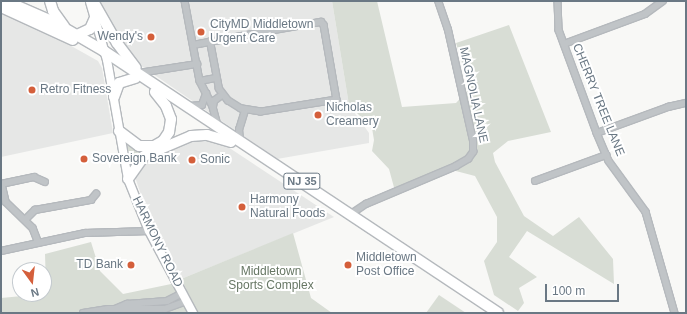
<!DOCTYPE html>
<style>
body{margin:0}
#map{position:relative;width:687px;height:314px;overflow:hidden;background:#f8f8f6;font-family:Arial,sans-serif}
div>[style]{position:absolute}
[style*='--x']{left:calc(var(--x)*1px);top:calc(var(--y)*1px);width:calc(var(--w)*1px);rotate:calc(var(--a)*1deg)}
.built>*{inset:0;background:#e6e7e6}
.green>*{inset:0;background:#d8ddd5}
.roads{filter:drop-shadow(1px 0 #b5b9bd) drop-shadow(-1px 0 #b5b9bd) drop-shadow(0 1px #b5b9bd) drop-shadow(0 -1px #b5b9bd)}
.street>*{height:5.5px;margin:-2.75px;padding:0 2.75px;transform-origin:2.75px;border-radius:2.75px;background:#c0c4c7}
.secondary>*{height:8px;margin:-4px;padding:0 4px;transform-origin:4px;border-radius:4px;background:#fff}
.highway>*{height:10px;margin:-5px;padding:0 5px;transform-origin:5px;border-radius:5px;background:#fff}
.dots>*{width:11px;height:11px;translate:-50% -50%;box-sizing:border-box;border:2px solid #fff;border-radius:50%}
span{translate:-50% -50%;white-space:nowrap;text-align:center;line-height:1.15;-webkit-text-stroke:4px #fff;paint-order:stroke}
.shield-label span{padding:1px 3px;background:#fff;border:1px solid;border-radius:3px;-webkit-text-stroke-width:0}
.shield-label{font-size:11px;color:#6a7884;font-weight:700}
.poi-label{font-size:12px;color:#6a7884}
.left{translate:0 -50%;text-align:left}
.right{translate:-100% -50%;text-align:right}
.street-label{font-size:12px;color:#6a7884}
.park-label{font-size:12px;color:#677764}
.frame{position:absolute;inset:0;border:2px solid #6a7884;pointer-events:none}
.north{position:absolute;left:12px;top:262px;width:40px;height:40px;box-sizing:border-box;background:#fff;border:1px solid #c3c9ce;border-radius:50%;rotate:165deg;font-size:11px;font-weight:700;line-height:16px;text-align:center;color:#6a7884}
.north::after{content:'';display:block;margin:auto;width:14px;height:18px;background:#d45f3b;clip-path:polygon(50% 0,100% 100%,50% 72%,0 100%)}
.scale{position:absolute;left:545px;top:284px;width:74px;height:18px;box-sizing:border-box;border:2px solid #6a7884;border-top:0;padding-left:5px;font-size:12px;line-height:14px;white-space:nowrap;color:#6a7884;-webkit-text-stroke:3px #fff;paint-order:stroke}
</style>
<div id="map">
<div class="built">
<i style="clip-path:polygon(97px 1px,332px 1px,349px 105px,369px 133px,369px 143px,277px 159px,140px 65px,125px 49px)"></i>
<i style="clip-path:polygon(1px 11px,41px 29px,98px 61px,102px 68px,113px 133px,1px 157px)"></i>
<i style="clip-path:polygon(203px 137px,222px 143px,334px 217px,181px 279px,151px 224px,135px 177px,142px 161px)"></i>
</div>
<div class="green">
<i style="clip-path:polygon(332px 1px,377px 1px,402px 107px,456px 103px,470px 88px,456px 43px,509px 25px,551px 132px,508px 141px,493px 153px,495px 162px,524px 216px,553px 236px,579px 217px,613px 259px,614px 284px,527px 231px,509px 257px,537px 277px,519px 288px,524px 303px,518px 311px,494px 295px,484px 261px,497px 242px,497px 217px,475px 176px,452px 170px,395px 191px,389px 169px,372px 151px,374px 140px,372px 128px,349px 105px)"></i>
<i style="clip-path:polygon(126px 141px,144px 150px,133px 165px,131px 165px)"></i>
<i style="clip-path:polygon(293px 233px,311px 298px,332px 313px,198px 313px,181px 279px)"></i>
<i style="clip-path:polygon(91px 242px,100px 271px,123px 294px,176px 283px,191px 313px,1px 313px,1px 298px,44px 294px,46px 287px,45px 254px)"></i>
<i style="clip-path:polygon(439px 295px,466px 313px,426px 313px)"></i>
</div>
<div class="roads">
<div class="street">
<i style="--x:185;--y:1;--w:81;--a:79.4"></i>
<i style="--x:200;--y:81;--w:29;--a:63"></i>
<i style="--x:213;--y:107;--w:20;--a:75"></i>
<i style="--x:558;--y:1;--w:29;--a:88"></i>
<i style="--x:559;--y:30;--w:110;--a:69.7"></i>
<i style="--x:597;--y:133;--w:30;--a:67"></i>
<i style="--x:609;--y:161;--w:63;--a:54"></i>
<i style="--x:646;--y:212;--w:105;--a:74"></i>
<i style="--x:564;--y:44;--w:86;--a:-20.3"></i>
<i style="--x:645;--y:14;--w:22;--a:-36"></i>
<i style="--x:193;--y:45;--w:82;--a:-10.5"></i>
<i style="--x:274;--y:30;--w:48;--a:-9.7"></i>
<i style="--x:321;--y:22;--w:4;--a:45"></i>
<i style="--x:324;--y:25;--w:76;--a:80.2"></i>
<i style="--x:337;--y:100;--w:77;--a:171"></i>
<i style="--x:261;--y:112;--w:20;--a:-171"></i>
<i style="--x:241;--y:109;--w:15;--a:-148"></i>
<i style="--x:228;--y:101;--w:15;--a:-127"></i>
<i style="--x:219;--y:89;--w:48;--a:-100.8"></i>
<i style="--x:139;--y:73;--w:59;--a:-8.8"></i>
<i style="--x:200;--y:81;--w:16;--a:-11"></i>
<i style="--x:190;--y:106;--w:12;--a:-5"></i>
<i style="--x:202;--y:105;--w:12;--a:-70"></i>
<i style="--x:213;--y:107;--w:6;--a:-81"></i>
<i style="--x:214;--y:101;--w:10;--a:-37"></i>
<i style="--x:597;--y:133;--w:76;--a:-20.1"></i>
<i style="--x:668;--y:107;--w:18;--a:-13"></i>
<i style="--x:240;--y:141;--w:11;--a:-95"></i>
<i style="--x:239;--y:130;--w:21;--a:-73"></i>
<i style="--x:535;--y:181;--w:76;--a:-20.1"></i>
<i style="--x:1;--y:184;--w:34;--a:-12"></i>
<i style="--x:34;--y:177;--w:12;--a:24"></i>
<i style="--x:2;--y:184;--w:18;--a:77"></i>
<i style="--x:6;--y:202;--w:37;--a:44"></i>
<i style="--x:33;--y:228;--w:14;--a:69"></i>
<i style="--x:351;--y:214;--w:18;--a:-34"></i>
<i style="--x:366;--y:204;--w:98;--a:-22.9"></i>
<i style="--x:456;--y:166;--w:14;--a:-30"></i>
<i style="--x:468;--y:159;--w:9;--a:-54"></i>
<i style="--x:473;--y:152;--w:11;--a:-90"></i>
<i style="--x:473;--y:141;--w:114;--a:-102.7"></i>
<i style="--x:448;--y:30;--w:31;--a:-109"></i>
<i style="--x:25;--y:220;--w:14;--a:-45"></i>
<i style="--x:35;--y:210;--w:57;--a:-10.1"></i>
<i style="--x:91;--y:200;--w:8;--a:-50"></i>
<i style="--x:1;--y:251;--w:86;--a:-12.1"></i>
<i style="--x:85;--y:233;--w:64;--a:-1.8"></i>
<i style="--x:115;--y:309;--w:13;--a:-23"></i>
<i style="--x:127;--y:304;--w:40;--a:-4.3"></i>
<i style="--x:167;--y:301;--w:18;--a:-27"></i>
<i style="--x:83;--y:313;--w:25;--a:-9"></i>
<i style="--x:108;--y:309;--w:57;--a:0"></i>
<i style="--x:165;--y:309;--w:23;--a:-20"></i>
</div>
<div class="secondary">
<i style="--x:90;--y:2;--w:60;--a:73.7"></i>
<i style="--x:107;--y:60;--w:121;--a:80"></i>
<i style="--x:128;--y:179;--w:56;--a:68"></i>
<i style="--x:149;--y:231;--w:93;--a:61.8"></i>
</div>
<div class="highway">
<i style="--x:6;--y:1;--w:52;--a:23.6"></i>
<i style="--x:54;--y:22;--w:58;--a:30.1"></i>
<i style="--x:104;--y:51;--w:473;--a:33.6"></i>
<i style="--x:50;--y:1;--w:10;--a:73"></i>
<i style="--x:53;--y:11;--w:19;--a:54"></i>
<i style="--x:93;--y:1;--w:48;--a:60.3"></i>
<i style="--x:117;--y:43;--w:31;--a:53"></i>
<i style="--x:1;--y:7;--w:79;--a:24.6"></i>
<i style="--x:77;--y:35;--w:14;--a:-25"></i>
<i style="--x:90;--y:29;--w:12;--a:-66"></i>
<i style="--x:114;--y:97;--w:15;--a:-70"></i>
<i style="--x:119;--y:83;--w:17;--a:-17"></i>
<i style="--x:119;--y:131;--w:25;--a:37"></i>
<i style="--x:139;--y:146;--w:15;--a:0"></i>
<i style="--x:154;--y:146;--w:10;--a:-29"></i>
<i style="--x:163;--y:141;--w:11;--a:-56"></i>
<i style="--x:169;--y:132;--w:13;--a:-81"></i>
<i style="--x:171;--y:119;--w:14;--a:-111"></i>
<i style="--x:166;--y:106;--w:18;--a:-128"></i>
<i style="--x:128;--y:179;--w:28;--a:-55"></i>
<i style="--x:144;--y:156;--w:51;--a:-23.1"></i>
<i style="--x:191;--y:136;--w:16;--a:-4"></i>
<i style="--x:207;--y:135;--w:25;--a:16"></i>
</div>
</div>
<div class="dots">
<i style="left:201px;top:32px;background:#d45f3b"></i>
<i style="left:151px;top:37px;background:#d45f3b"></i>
<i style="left:32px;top:90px;background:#d45f3b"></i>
<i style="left:318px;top:115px;background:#d45f3b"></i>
<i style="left:84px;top:159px;background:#d45f3b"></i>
<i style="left:192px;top:160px;background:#d45f3b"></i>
<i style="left:242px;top:207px;background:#d45f3b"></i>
<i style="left:131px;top:265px;background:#d45f3b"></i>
<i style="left:348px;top:265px;background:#d45f3b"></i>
</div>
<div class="shield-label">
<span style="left:302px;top:181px">NJ 35</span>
</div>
<div class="poi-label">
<span class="left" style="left:210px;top:32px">CityMD Middletown<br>Urgent Care</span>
<span class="right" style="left:143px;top:37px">Wendy's</span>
<span class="left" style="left:40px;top:90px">Retro Fitness</span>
<span class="left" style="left:326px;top:115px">Nicholas<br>Creamery</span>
<span class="left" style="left:92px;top:159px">Sovereign Bank</span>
<span class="left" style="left:200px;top:160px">Sonic</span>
<span class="left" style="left:250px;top:207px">Harmony<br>Natural Foods</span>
<span class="left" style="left:356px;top:265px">Middletown<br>Post Office</span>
<span class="right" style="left:123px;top:265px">TD Bank</span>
</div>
<div class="street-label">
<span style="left:473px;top:95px;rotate:78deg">MAGNOLIA LANE</span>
<span style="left:598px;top:100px;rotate:68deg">CHERRY TREE LANE</span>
<span style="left:157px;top:242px;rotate:64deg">HARMONY ROAD</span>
</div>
<div class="park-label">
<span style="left:271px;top:279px">Middletown<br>Sports Complex</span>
</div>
<div class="frame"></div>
<div class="north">N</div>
<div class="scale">100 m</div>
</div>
